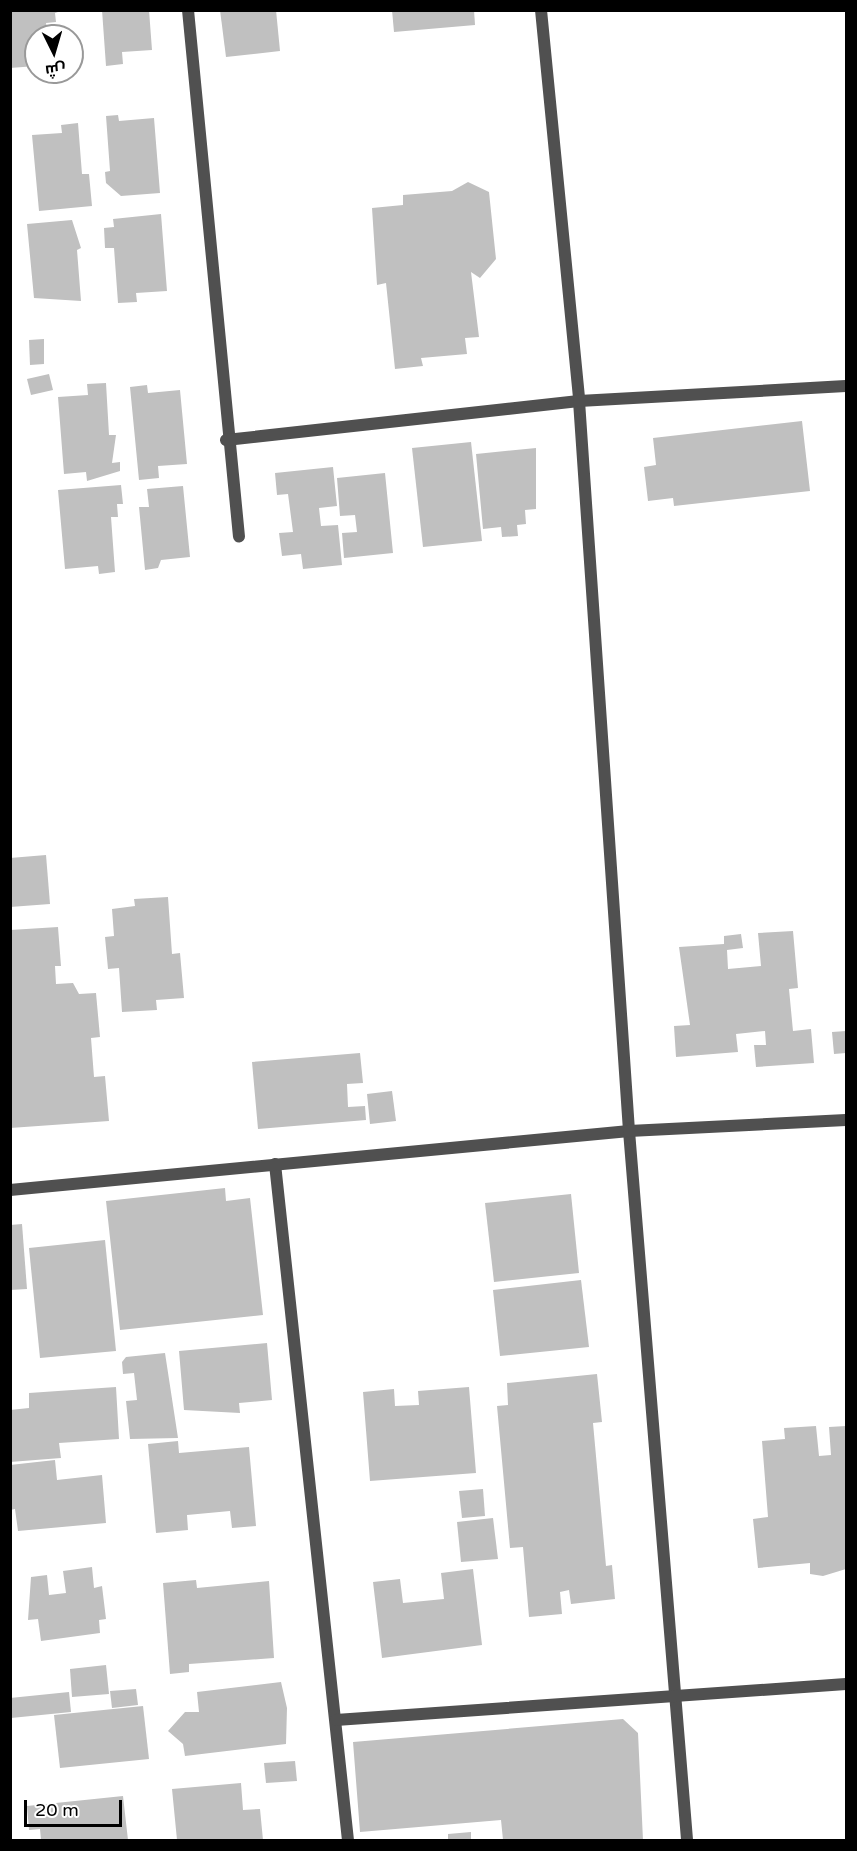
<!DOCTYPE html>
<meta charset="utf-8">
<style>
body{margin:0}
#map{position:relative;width:857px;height:1851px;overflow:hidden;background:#fff;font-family:"Varela Round",Cairo,sans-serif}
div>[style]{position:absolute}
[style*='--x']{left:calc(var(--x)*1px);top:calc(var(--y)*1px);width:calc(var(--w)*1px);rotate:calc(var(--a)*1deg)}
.building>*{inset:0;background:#c0c0c0}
.street>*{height:12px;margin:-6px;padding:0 6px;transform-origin:6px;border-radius:6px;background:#505050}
span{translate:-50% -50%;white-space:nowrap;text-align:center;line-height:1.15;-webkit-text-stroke:4.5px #fff;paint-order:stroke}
.frame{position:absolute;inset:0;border:12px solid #000;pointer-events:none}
.north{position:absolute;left:24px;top:24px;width:60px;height:60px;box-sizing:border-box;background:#fff;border:2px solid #999;border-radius:50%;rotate:175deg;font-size:16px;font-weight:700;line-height:24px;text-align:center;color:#000}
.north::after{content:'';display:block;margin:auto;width:21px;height:27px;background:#000;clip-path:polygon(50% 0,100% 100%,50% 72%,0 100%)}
.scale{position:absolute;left:24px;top:1800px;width:98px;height:27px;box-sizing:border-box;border:3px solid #000;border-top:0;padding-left:8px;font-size:18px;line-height:21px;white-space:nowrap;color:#000;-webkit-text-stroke:4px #fff;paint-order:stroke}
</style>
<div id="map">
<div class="building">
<i style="clip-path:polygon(10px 10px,64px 10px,55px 13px,56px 22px,46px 23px,48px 36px,36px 36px,36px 66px,10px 68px)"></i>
<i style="clip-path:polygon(102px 10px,149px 10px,152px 50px,122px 52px,123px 64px,106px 66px)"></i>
<i style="clip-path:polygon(220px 10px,276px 10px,280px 51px,226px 57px)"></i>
<i style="clip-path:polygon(392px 10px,474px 10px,475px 25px,394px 32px)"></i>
<i style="clip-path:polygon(118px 115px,119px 121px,154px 118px,160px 193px,121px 196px,106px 183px,105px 172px,110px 171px,106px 116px)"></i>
<i style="clip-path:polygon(78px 123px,82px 174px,89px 174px,92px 206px,39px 211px,32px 135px,62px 133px,61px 125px)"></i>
<i style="clip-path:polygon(468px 182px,489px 192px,496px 259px,480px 278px,471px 272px,479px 337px,465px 338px,467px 354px,421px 358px,423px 366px,395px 369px,386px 283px,377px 285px,372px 208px,403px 205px,403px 195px,452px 191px)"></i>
<i style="clip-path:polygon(161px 214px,167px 291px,136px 293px,137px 302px,118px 303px,114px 248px,105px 248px,104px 228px,114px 227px,113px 219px)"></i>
<i style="clip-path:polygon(72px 220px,81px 248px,77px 250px,81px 301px,34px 298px,27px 224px)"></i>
<i style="clip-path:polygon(44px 339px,44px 364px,30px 365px,29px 340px)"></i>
<i style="clip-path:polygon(49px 374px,53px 390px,31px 395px,27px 379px)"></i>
<i style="clip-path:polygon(106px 383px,109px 435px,116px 435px,112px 463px,120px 462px,120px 471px,87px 481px,86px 472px,64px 474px,58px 397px,88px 395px,87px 384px)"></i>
<i style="clip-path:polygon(147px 385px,148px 393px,180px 390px,187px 464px,158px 466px,159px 478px,139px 480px,130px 387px)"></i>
<i style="clip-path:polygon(802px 421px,810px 491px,674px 506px,673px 498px,648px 501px,644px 467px,656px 465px,653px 438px)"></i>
<i style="clip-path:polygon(471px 442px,482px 541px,423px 547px,412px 448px)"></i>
<i style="clip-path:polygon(536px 448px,536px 509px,525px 510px,526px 524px,517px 525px,518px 536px,502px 537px,501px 527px,483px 529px,476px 454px)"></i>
<i style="clip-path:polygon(333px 467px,337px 506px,319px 508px,321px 526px,338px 525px,342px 565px,303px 569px,301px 554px,282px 556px,279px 533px,293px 532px,288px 494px,277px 495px,275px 473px)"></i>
<i style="clip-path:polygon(385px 473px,393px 553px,344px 558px,342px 533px,357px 532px,355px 515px,340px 516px,337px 478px)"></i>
<i style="clip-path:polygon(121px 485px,123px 504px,117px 504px,118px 517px,111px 517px,115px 572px,99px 574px,98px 566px,65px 569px,58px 490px)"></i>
<i style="clip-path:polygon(183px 486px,190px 557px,161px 560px,158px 568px,145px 570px,139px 507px,149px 507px,147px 489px)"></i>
<i style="clip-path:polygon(46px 855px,50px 904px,10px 907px,10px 858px)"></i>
<i style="clip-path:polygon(168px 897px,172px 954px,180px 953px,184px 998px,156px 1000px,157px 1010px,122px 1012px,119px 968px,108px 969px,105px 937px,114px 936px,112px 909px,135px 906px,134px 899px)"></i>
<i style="clip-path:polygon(58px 927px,61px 966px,55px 966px,56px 984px,73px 983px,79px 994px,96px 993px,100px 1037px,91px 1038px,94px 1077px,105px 1076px,109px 1121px,10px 1128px,10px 930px)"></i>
<i style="clip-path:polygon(793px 931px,798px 988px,789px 989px,793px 1031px,811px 1029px,814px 1063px,756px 1067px,754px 1045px,766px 1045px,765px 1031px,736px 1034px,738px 1052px,676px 1057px,674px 1026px,690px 1025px,679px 947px,724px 944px,724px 936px,741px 934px,743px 948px,727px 950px,728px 969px,761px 966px,758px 933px)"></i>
<i style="clip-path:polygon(846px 1031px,846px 1053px,834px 1054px,832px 1032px)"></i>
<i style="clip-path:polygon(360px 1053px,363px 1083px,347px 1084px,348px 1107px,365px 1106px,366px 1120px,258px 1129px,252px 1062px)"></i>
<i style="clip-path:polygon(392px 1091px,396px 1121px,370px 1124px,367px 1094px)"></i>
<i style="clip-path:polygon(225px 1188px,226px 1201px,250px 1198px,263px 1315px,120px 1330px,106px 1201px)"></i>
<i style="clip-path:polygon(571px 1194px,579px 1273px,494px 1282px,485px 1203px)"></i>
<i style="clip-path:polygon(22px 1224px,27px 1289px,10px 1290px,10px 1225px)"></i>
<i style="clip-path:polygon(105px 1240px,116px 1351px,40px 1358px,29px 1248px)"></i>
<i style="clip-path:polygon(581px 1280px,589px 1347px,500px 1356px,493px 1290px)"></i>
<i style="clip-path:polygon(267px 1343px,272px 1400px,239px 1403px,240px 1413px,184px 1410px,179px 1351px)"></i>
<i style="clip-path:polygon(165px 1353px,178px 1438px,130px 1439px,126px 1401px,137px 1400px,134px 1373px,123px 1374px,122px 1362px,126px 1357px)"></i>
<i style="clip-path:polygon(597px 1374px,602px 1422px,593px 1423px,606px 1566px,612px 1565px,615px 1599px,571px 1604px,569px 1590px,560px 1592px,562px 1614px,529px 1617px,523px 1547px,510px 1548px,497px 1406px,508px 1405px,507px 1383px)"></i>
<i style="clip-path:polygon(116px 1387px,119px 1439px,59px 1443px,61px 1458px,10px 1462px,10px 1410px,29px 1408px,29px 1393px)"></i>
<i style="clip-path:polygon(469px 1387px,476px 1473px,370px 1481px,363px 1392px,394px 1389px,395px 1406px,419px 1405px,418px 1391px)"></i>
<i style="clip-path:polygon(816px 1426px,819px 1456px,831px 1455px,829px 1427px,846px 1426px,846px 1569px,823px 1576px,810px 1574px,810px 1563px,758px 1568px,753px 1519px,768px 1517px,762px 1441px,785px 1439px,784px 1428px)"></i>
<i style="clip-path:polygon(178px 1441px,179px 1453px,249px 1447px,256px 1526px,232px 1528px,230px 1511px,187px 1515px,188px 1530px,156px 1533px,148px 1444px)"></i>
<i style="clip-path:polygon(55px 1460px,57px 1480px,102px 1475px,106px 1523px,18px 1531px,15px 1509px,10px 1510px,10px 1465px)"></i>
<i style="clip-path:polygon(483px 1489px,485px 1516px,462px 1518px,459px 1491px)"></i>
<i style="clip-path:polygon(493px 1518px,498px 1559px,461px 1562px,457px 1522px)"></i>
<i style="clip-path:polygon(92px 1567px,94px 1588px,102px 1586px,106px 1619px,99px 1620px,100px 1633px,41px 1641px,38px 1619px,28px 1620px,31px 1577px,47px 1575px,49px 1595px,66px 1593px,63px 1571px)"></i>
<i style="clip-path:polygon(473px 1569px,482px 1645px,382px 1658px,373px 1582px,400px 1579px,403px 1603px,444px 1599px,441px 1573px)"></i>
<i style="clip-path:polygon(196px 1580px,197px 1588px,269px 1581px,274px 1658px,189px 1664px,189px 1672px,170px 1674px,163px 1583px)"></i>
<i style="clip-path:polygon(106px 1665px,109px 1694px,72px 1697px,70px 1669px)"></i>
<i style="clip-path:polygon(281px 1682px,287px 1708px,286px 1744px,185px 1756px,183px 1744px,168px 1731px,185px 1712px,199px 1712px,197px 1692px)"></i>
<i style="clip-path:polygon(136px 1689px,138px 1705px,112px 1708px,110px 1691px)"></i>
<i style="clip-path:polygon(69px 1692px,71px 1712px,11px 1718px,10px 1698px)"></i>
<i style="clip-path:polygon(143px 1706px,149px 1759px,60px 1768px,54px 1715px)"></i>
<i style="clip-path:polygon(623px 1719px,638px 1733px,643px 1840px,503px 1840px,501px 1820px,360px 1832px,353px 1742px)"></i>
<i style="clip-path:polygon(295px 1761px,297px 1781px,266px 1783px,264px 1763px)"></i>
<i style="clip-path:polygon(241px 1783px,243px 1810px,260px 1809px,263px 1840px,177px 1840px,172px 1789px)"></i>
<i style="clip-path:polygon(123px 1796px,128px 1840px,41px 1840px,40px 1829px,29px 1830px,27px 1806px)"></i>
<i style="clip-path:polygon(471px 1832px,471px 1840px,448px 1840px,448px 1834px)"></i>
</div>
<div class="street">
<i style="--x:188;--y:10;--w:529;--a:84.47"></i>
<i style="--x:541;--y:10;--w:393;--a:84.4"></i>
<i style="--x:579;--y:401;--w:732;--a:86.08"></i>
<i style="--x:629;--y:1131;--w:711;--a:85.32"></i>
<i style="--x:226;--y:440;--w:355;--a:-6.3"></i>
<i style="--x:579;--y:401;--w:267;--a:-3.2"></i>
<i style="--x:275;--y:1164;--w:680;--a:83.84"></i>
<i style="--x:10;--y:1190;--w:622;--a:-5.44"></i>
<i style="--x:629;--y:1131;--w:217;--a:-2.9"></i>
<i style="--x:336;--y:1720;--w:511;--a:-4.04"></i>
</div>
<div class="frame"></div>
<div class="north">ش</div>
<div class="scale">20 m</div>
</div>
